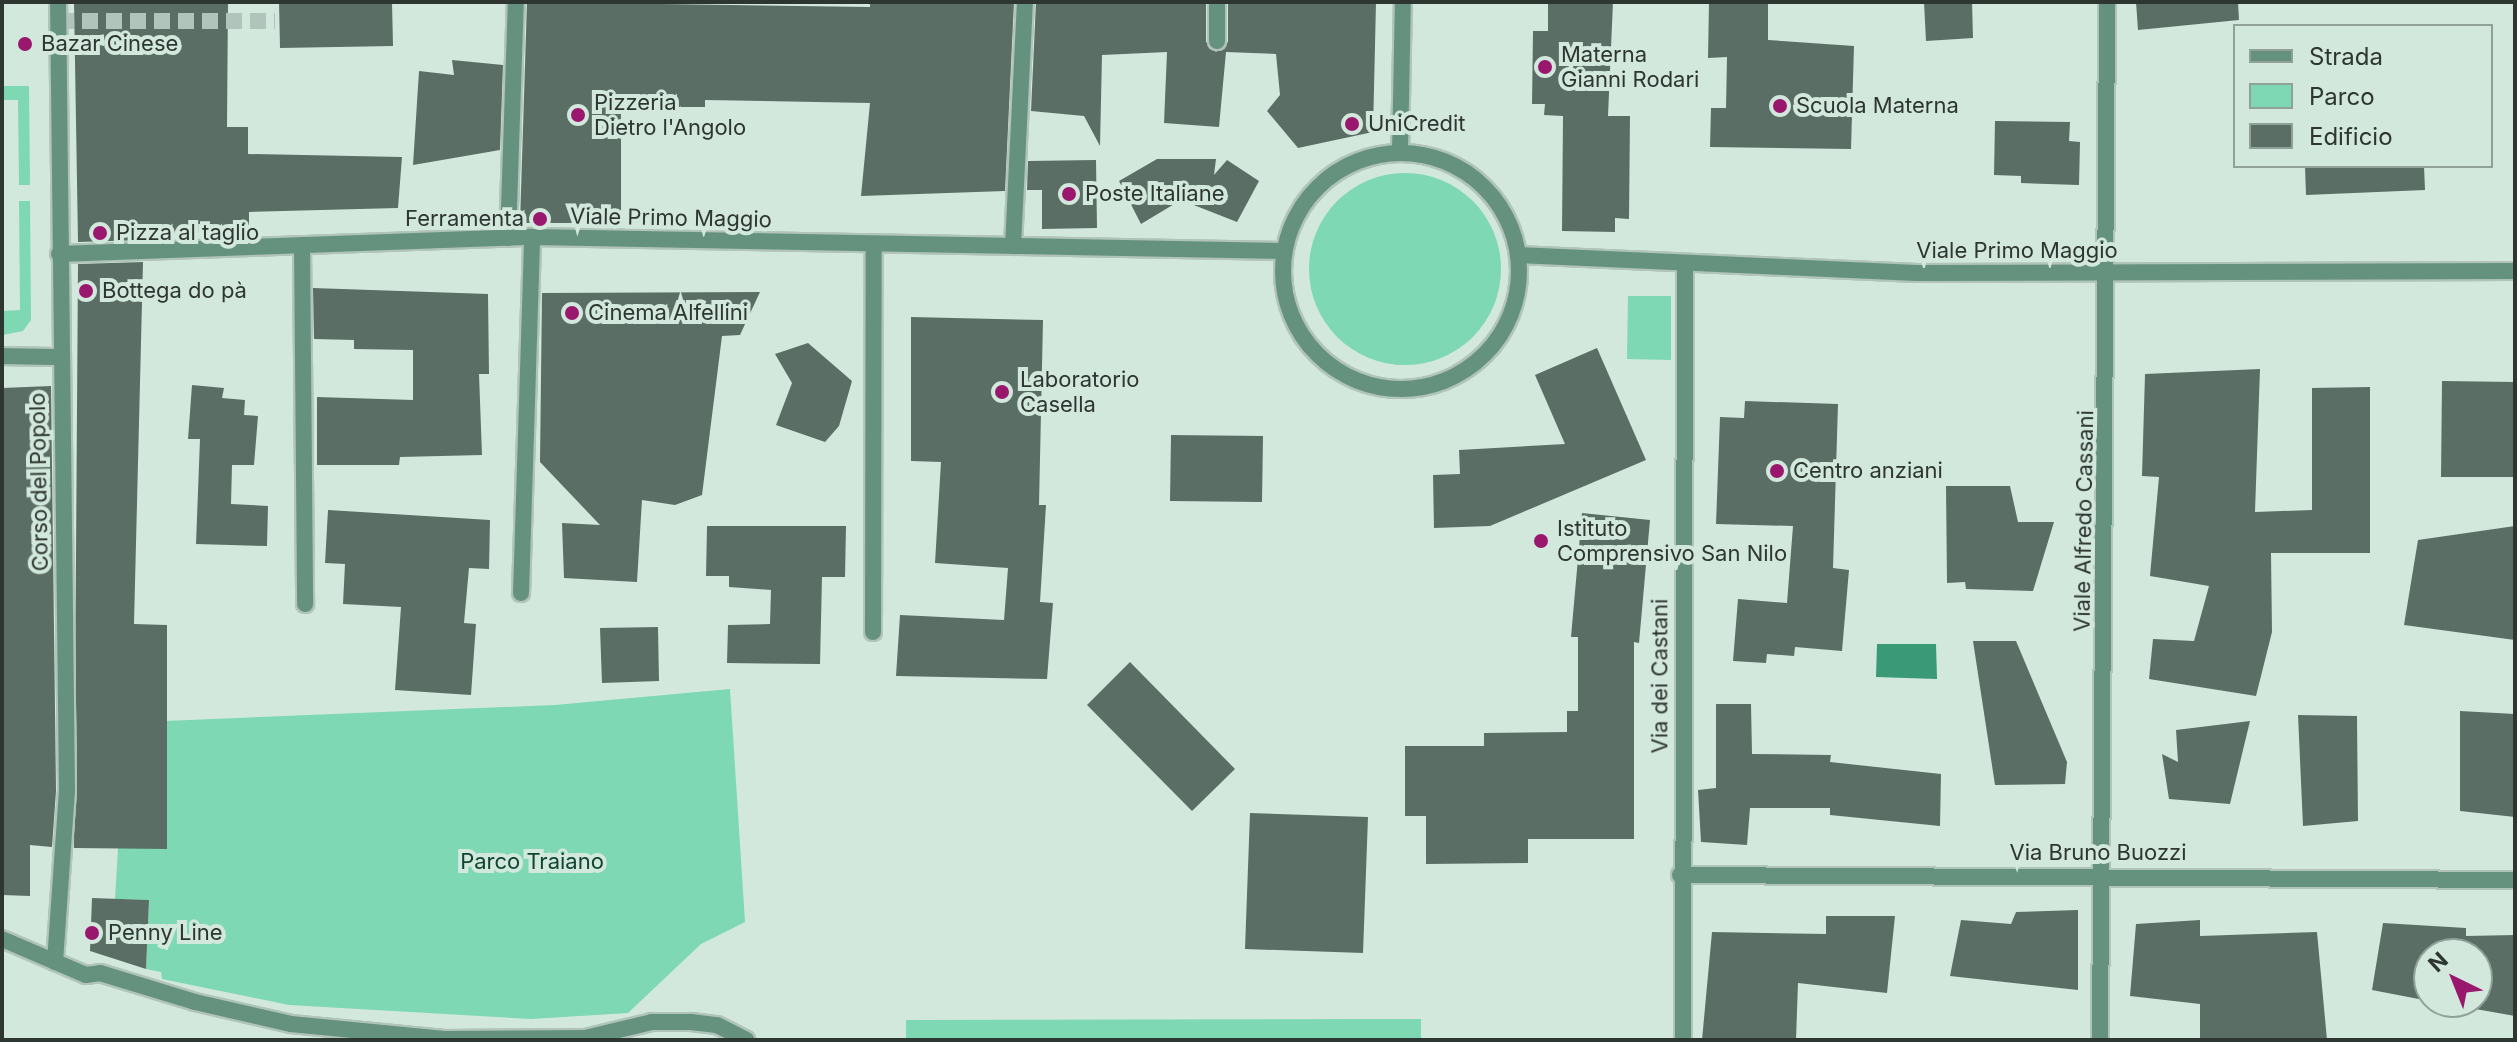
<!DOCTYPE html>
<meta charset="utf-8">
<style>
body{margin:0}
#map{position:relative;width:2517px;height:1042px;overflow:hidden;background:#d2e8dd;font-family:Inter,sans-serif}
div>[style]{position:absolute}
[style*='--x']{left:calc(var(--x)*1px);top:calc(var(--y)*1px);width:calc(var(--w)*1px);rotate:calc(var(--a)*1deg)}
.green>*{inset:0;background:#7dd8b3}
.round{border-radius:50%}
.water>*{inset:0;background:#3a9976}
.building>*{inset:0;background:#5b6e65}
.street-tunnel>*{height:16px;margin-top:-8px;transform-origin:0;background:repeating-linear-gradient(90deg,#b1c4bb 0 16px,transparent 0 24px)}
.roads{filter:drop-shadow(2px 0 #b1c4bb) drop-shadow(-2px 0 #b1c4bb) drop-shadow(0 2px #b1c4bb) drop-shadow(0 -2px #b1c4bb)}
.street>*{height:16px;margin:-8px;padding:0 8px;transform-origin:8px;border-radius:8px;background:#65927f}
.street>.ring{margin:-8px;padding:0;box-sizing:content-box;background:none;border:16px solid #65927f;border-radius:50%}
.dots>*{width:22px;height:22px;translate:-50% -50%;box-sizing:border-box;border:4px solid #d2e8dd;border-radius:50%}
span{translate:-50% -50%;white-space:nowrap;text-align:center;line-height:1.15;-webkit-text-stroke:8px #d2e8dd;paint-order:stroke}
.poi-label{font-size:22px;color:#2e3632}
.left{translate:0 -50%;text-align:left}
.right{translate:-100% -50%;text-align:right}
.street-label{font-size:22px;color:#2e3632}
.park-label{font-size:22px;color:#0f4532}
.frame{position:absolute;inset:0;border:4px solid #2e3632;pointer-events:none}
.legend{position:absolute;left:2233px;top:24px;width:260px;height:144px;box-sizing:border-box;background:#d2e8dd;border:2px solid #90a199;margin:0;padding:10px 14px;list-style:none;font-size:24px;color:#2e3632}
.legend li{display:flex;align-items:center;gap:16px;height:40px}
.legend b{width:40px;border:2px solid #90a199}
.north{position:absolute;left:2413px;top:938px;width:80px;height:80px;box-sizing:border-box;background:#d2e8dd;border:2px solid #90a199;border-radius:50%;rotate:317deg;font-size:22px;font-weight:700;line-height:32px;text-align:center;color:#2e3632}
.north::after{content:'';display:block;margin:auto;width:28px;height:36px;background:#99186e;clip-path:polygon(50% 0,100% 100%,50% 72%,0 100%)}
</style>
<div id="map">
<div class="green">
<i style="clip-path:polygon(3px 86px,29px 86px,30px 185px,19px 185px,18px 100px,3px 100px)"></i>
<i class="round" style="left:1309px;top:173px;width:192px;height:192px"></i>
<i style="clip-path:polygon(19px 201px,30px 201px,31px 320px,23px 331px,3px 335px,3px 311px,20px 310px)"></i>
<i style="clip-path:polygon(1628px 296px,1671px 296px,1671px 360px,1627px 359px)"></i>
<i style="clip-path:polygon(730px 689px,745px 922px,701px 944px,628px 1013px,531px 1019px,289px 1005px,162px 979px,161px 972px,146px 969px,149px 900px,115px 899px,118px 848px,167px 848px,165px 721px,555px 705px)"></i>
<i style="clip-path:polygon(1421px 1019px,1421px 1040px,906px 1040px,906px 1020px)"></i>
</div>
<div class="water">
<i style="clip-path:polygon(1877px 644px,1936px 644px,1937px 679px,1876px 677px)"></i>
</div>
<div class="building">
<i style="clip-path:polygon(74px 2px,228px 2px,227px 127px,248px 127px,248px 154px,402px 157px,398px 208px,249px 212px,249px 233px,143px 233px,143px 240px,78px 242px)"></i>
<i style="clip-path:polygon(279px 2px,392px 2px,393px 46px,280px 48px)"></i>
<i style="clip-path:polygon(527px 2px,870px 7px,870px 2px,1014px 2px,1005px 191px,861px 196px,870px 103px,705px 100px,705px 107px,621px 107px,621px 223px,520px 223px)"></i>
<i style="clip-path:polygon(1036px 2px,1206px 2px,1206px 42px,1216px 52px,1228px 42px,1228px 2px,1376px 2px,1373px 132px,1298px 148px,1267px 111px,1280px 95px,1276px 54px,1226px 52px,1219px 127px,1164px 123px,1167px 52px,1102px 55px,1100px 146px,1084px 116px,1031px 111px)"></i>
<i style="clip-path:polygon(1548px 2px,1613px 2px,1608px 116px,1630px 116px,1629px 219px,1615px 218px,1615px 232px,1562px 231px,1563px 116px,1544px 115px,1545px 104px,1532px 104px,1533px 31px,1548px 31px)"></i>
<i style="clip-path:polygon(1709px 2px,1768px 2px,1768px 40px,1854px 46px,1851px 149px,1710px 147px,1711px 108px,1726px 108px,1727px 57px,1708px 58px)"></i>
<i style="clip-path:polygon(1924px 2px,1972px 2px,1973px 38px,1926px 41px)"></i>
<i style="clip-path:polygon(2136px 2px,2238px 2px,2239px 20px,2138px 30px)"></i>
<i style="clip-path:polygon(452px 60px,503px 65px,500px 150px,413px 165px,419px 71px,454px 75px)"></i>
<i style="clip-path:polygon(1995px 121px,2070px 122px,2069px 141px,2080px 142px,2079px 185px,2021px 183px,2021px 176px,1994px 175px)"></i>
<i style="clip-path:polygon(1157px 159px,1216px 159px,1214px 175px,1227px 160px,1259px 181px,1237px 222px,1181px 200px,1141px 224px,1119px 181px)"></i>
<i style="clip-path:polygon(1096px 160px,1097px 228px,1042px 229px,1042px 190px,1027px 190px,1028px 161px)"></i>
<i style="clip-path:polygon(2305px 166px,2424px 166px,2425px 190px,2306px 195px)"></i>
<i style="clip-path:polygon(143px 262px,134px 624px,167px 625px,167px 849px,74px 848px,78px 264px)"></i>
<i style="clip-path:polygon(313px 288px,488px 294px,489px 374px,479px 374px,482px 455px,400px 457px,399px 465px,317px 465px,317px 397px,413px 400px,413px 350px,354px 349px,354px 340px,314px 339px)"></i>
<i style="clip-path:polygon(760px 292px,740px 335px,722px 336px,702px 495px,675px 505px,642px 500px,637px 582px,564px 578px,562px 523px,600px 525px,540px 462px,542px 293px)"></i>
<i style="clip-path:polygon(911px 317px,1043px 320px,1039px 505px,1046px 505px,1040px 602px,1053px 603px,1047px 679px,896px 676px,900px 615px,1004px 620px,1008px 568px,935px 563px,941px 462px,911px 461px)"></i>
<i style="clip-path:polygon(808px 343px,852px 381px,839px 426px,825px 442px,776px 425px,792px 383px,775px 354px)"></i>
<i style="clip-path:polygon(1597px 348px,1646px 460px,1490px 526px,1434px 528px,1433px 475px,1460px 474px,1459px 450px,1565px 444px,1535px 375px)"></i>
<i style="clip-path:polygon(2260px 369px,2255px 512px,2312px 510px,2312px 388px,2370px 387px,2370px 553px,2271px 553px,2272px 632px,2256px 696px,2149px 679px,2153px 639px,2194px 641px,2209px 586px,2150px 576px,2159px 477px,2142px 476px,2145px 374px)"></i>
<i style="clip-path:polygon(2442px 381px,2515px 382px,2515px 477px,2441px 477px)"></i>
<i style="clip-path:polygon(192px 385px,224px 388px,222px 398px,245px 400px,244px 415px,258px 416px,254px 465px,232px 465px,231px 504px,268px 506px,267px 546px,196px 544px,200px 439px,188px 439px)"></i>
<i style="clip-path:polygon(51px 386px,56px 791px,52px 847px,30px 845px,30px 896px,2px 895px,2px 388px)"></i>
<i style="clip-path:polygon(1745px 401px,1838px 404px,1833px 568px,1849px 570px,1842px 651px,1795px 647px,1794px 656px,1767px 654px,1766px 663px,1733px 661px,1738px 599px,1787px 603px,1793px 526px,1716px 524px,1720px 417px,1744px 418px)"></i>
<i style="clip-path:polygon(1171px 435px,1263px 436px,1262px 502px,1170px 501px)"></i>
<i style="clip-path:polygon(1946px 486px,2010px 486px,2018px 522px,2054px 522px,2033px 591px,1966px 589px,1965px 582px,1947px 583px)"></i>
<i style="clip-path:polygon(328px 510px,490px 520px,489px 569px,469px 568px,464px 623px,476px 624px,471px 695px,395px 690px,401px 607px,343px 604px,345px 564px,325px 563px)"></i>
<i style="clip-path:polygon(1582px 513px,1650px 520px,1639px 643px,1634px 642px,1634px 839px,1528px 839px,1528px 863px,1426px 864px,1426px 816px,1405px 816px,1405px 746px,1484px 746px,1484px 733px,1567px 732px,1567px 711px,1578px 711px,1578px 637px,1571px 637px)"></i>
<i style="clip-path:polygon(707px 526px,846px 526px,845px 577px,822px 577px,820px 664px,727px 663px,728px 625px,770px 624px,771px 590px,729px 587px,729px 576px,706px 576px)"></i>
<i style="clip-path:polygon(2515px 526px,2515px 640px,2404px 625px,2418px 540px)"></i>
<i style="clip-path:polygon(658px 627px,659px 681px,602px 683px,600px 628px)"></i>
<i style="clip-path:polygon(1973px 641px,2016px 641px,2067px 762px,2065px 784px,1995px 785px)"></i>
<i style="clip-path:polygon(1130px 662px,1235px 769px,1192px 811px,1087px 705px)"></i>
<i style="clip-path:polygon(1716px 704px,1751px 704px,1752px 754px,1831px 755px,1830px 762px,1941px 774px,1940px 826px,1830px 815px,1830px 808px,1750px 808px,1747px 845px,1701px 842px,1698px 790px,1716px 788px)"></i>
<i style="clip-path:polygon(2460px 711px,2515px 714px,2515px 817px,2460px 811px)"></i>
<i style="clip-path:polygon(2298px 715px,2357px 716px,2358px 821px,2303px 826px)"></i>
<i style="clip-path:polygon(2250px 721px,2230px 804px,2169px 799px,2162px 754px,2178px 762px,2176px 730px)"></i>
<i style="clip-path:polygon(1250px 813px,1368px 817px,1363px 953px,1245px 949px)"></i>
<i style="clip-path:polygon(92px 898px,149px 900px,146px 969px,90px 951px)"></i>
<i style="clip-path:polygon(2078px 910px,2078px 990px,1950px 976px,1961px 920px,2011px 924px,2016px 912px)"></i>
<i style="clip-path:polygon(1826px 916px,1895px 916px,1887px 993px,1798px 983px,1796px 1040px,1702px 1040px,1712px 932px,1826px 934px)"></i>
<i style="clip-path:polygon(2200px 920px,2200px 936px,2317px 932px,2327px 1040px,2200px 1040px,2200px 1004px,2130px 996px,2136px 924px)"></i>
<i style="clip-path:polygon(2383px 923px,2466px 928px,2466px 936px,2515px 935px,2515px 1016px,2436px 1002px,2477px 1002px,2477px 954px,2429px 954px,2429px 1001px,2372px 990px)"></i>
</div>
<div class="street-tunnel">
<i style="--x:58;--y:21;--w:217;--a:0"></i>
</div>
<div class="roads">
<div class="street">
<i style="--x:1217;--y:2;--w:39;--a:90"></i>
<i style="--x:1400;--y:152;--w:150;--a:-88.9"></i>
<i class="ring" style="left:1283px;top:153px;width:220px;height:220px"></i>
<i style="--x:508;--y:238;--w:236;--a:-88.1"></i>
<i style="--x:302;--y:245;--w:359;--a:89.5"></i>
<i style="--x:1013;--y:246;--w:244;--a:-87.2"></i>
<i style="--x:59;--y:254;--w:473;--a:-2.1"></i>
<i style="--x:532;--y:237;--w:751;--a:1.07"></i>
<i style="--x:1518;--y:255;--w:399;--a:2.6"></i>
<i style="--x:1917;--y:273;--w:598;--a:-0.19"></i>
<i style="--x:2;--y:356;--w:57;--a:1"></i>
<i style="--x:521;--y:593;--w:356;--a:-88.2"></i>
<i style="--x:873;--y:632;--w:388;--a:-89.9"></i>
<i style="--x:1680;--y:875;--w:835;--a:0.34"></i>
<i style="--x:2;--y:939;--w:91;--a:23.2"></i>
<i style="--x:86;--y:975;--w:14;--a:-8"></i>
<i style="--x:100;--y:973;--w:99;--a:17"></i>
<i style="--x:195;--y:1002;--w:98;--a:12.9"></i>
<i style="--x:291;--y:1024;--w:154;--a:5.6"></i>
<i style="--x:444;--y:1039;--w:141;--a:-0.4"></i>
<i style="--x:585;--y:1038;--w:69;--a:-13.4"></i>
<i style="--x:652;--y:1022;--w:39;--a:0"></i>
<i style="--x:691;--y:1022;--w:26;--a:7"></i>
<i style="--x:717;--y:1025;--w:33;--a:27"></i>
<i style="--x:55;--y:962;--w:171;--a:-86"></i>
<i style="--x:67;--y:791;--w:789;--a:-90.65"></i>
<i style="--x:1683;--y:1040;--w:777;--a:-89.85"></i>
<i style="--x:2100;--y:1040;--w:1038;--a:-89.61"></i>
</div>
</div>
<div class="dots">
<i style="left:25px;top:44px;background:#99186e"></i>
<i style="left:1545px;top:67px;background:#99186e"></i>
<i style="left:1780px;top:106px;background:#99186e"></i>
<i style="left:578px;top:115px;background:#99186e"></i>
<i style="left:1352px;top:124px;background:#99186e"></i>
<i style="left:1069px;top:194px;background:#99186e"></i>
<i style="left:540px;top:219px;background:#99186e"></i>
<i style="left:100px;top:233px;background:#99186e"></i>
<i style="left:86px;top:291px;background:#99186e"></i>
<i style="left:572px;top:313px;background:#99186e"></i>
<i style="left:1002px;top:392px;background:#99186e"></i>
<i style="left:1777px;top:471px;background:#99186e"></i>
<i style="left:1541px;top:541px;background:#99186e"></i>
<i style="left:92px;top:933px;background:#99186e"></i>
</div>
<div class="poi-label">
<span class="left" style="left:41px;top:44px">Bazar Cinese</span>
<span class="left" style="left:1561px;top:67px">Materna<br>Gianni Rodari</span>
<span class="left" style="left:594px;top:115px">Pizzeria<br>Dietro l'Angolo</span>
<span class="left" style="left:1796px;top:106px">Scuola Materna</span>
<span class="left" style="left:1368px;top:124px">UniCredit</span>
<span class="left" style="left:1085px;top:194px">Poste Italiane</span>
<span class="right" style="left:524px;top:219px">Ferramenta</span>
<span class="left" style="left:116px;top:233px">Pizza al taglio</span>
<span class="left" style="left:102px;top:291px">Bottega do pà</span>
<span class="left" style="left:588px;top:313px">Cinema Alfellini</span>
<span class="left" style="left:1020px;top:392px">Laboratorio<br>Casella</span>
<span class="left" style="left:1793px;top:471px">Centro anziani</span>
<span class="left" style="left:1557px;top:541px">Istituto<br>Comprensivo San Nilo</span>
<span class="left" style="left:108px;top:933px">Penny Line</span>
</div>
<div class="street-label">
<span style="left:671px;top:218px;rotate:1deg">Viale Primo Maggio</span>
<span style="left:2017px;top:251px">Viale Primo Maggio</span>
<span style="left:39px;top:482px;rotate:-91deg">Corso del Popolo</span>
<span style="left:2084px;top:521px;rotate:-89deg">Viale Alfredo Cassani</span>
<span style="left:1660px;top:676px;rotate:-90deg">Via dei Castani</span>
<span style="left:2098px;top:853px">Via Bruno Buozzi</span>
</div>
<div class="park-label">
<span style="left:532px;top:862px">Parco Traiano</span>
</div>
<div class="frame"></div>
<ul class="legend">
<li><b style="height:10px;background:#65927f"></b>Strada</li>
<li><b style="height:22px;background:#7dd8b3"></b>Parco</li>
<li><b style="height:22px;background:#5b6e65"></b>Edificio</li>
</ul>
<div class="north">N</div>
</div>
